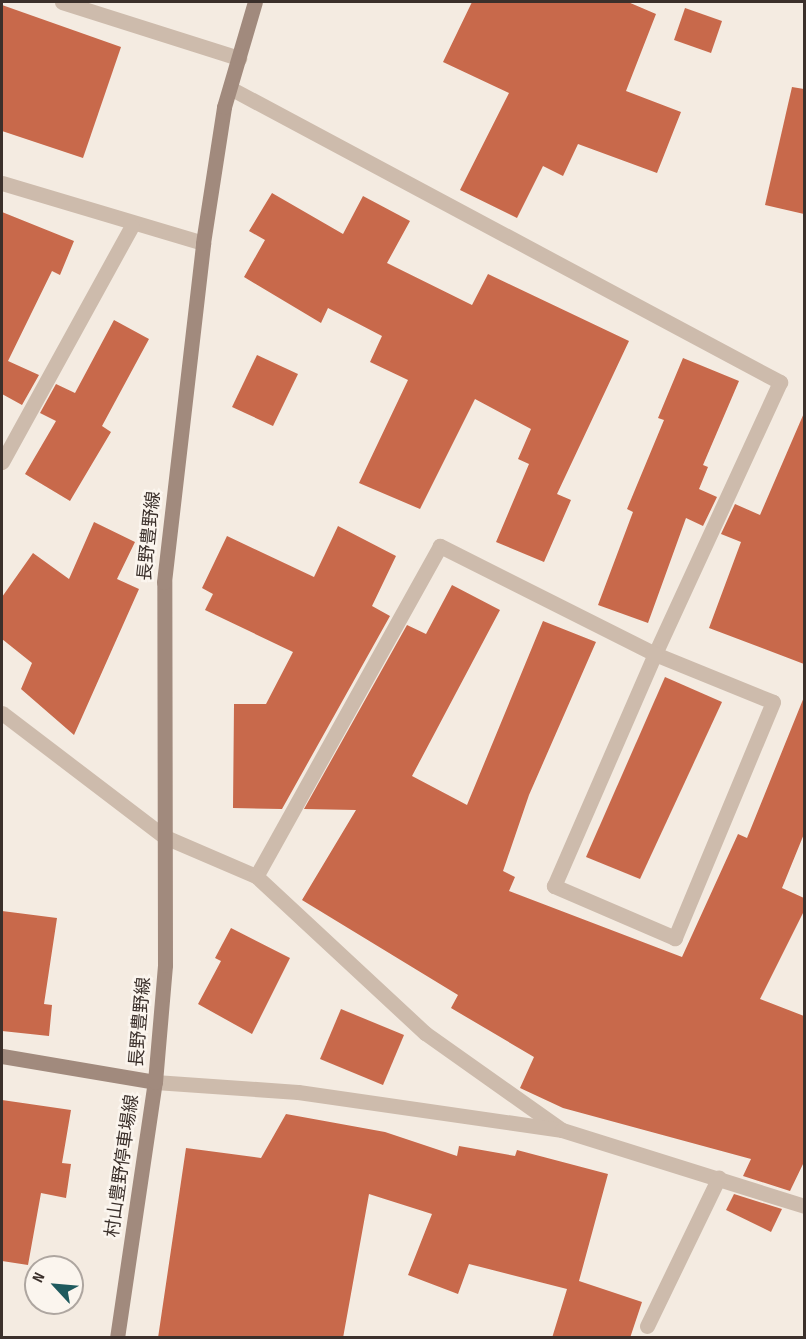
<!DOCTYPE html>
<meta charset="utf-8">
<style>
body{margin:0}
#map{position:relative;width:806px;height:1339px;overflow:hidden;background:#f4ebe1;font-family:"Sofia Sans Condensed","Noto Sans JP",sans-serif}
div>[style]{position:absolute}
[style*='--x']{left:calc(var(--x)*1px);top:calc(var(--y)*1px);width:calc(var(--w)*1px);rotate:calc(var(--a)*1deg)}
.building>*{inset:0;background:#c8694b}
.street>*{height:15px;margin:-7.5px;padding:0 7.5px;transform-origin:7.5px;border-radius:7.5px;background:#cdbbac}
.secondary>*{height:15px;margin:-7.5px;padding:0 7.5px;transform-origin:7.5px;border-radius:7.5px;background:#a18a7d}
span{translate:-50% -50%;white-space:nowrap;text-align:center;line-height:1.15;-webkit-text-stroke:5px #fbf5ee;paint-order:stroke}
.street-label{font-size:18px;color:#3b302b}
.frame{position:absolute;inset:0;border:3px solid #3b302b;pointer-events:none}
.north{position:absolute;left:24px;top:1255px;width:60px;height:60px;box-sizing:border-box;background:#fbf5ee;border:2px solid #aea6a0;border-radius:50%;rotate:296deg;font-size:16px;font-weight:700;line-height:24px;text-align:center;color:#3b302b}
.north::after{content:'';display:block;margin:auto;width:21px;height:27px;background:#1f5a5e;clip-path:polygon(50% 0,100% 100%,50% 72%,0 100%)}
</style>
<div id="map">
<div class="building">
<i style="clip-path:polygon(472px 2px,628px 2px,656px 14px,626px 91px,681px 112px,657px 173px,578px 144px,563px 176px,543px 166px,517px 218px,460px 190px,509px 93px,443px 62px)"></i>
<i style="clip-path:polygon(2px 5px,121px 47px,83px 158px,2px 131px)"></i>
<i style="clip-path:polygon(685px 8px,722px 21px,711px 53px,674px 40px)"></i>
<i style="clip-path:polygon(792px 87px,804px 89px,804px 214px,765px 205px)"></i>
<i style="clip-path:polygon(272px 193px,343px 234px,363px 196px,410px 221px,387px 263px,472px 305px,488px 274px,629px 341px,557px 494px,571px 500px,544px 562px,496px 542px,529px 464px,518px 459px,531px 429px,475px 399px,420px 509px,359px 483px,408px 380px,370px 362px,382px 336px,328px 308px,321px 323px,244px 277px,265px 240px,249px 231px)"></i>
<i style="clip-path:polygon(2px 212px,74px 241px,60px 275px,52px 271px,8px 361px,39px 375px,22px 405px,2px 394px)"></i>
<i style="clip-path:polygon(114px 320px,149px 339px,102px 426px,111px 432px,70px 501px,25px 474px,56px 421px,40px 413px,56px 384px,75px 393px)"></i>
<i style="clip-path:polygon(257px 355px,298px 374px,273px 426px,232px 407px)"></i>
<i style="clip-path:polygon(683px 358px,739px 381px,703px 465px,708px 467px,699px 489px,717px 497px,703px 526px,686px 518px,648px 623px,598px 605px,633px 512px,627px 509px,664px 420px,658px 418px)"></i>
<i style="clip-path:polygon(804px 413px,804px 664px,709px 628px,741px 542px,721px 534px,735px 504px,760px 515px)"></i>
<i style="clip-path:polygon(94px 522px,135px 542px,117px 579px,139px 589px,74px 735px,21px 689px,32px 663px,2px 639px,2px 597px,33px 553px,69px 579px)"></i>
<i style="clip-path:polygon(338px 526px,396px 556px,372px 606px,390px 616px,282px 809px,233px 808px,234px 704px,266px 704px,293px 652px,205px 610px,213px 594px,202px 588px,227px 536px,314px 577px)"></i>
<i style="clip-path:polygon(452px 585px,500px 610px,412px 776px,467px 805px,543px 621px,596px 642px,529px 795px,503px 871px,515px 877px,509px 891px,682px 957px,738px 834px,747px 838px,804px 697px,804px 834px,782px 888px,804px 898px,804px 911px,760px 999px,804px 1016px,804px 1162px,790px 1191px,743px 1176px,751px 1159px,563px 1108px,520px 1088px,534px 1057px,451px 1008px,458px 995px,302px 900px,356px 810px,304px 809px,407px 625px,426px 634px)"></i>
<i style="clip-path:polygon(665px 677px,722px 702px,640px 879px,586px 857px)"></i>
<i style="clip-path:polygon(2px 911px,57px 918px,44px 1004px,52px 1005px,49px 1036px,2px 1031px)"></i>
<i style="clip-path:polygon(231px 928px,290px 958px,252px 1034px,198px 1004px,221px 961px,215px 958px)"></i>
<i style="clip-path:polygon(341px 1009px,404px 1035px,383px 1085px,320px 1059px)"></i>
<i style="clip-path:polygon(2px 1100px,71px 1110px,62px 1163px,71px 1164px,66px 1198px,41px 1193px,28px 1265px,2px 1261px)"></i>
<i style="clip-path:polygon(286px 1114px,385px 1132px,457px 1156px,459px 1146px,515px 1156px,517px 1150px,608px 1174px,579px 1281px,642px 1302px,630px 1338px,552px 1338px,567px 1289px,469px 1264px,458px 1294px,408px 1275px,432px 1214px,369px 1194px,343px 1338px,158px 1338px,186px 1148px,261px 1158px)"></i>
<i style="clip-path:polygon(734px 1194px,782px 1209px,771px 1232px,726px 1210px)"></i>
</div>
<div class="street">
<i style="--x:62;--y:2;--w:186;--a:17.6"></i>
<i style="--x:230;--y:88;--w:624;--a:28.13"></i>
<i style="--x:780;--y:382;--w:299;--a:114.7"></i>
<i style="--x:655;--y:654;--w:241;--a:-153.3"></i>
<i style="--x:440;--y:546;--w:378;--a:119.1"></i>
<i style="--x:2;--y:183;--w:210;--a:16.6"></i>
<i style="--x:2;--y:462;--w:269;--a:-61.2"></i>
<i style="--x:655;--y:654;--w:127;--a:22.1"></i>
<i style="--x:773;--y:702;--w:256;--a:112.6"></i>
<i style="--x:675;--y:938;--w:132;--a:-156.7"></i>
<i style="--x:554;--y:886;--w:253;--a:-66.5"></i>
<i style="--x:2;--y:713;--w:205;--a:37.3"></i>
<i style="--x:165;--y:837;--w:99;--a:23.2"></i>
<i style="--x:256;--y:876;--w:231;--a:42.9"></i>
<i style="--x:425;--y:1033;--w:168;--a:35.3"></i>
<i style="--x:155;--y:1082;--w:143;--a:4"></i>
<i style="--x:298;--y:1092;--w:267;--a:8.2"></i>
<i style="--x:562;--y:1130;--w:254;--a:17.4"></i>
<i style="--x:647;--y:1326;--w:165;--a:-64.2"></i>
</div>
<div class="secondary">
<i style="--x:2;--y:1056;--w:155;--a:9.6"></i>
<i style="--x:117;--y:1338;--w:259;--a:-81.6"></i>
<i style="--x:155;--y:1082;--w:117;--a:-85.1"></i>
<i style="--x:165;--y:965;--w:383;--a:-90.1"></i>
<i style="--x:164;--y:582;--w:341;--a:-83.4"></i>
<i style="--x:203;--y:243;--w:138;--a:-81.2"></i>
<i style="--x:224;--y:107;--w:109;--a:-73.6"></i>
</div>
<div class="street-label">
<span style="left:150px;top:536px;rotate:-84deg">長野豊野線</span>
<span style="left:141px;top:1022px;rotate:-85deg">長野豊野線</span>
<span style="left:123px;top:1166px;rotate:-82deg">村山豊野停車場線</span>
</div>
<div class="frame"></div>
<div class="north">N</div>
</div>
